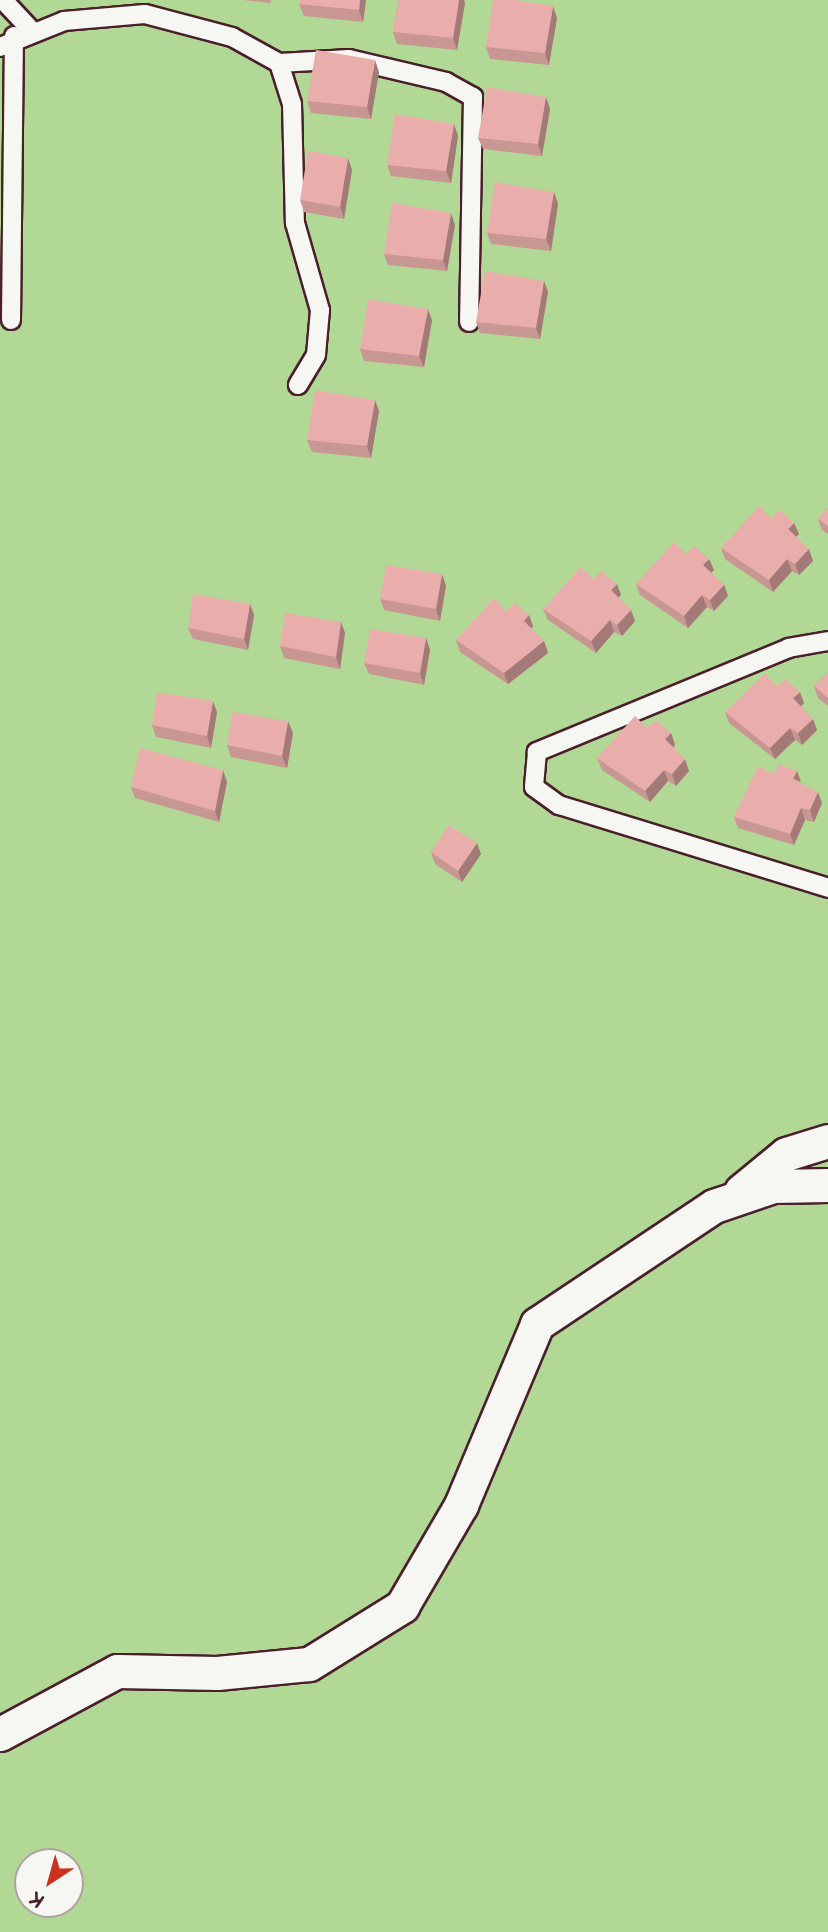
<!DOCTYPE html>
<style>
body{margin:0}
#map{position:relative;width:828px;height:1932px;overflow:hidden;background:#f6f6f2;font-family:"Balsamiq Sans",sans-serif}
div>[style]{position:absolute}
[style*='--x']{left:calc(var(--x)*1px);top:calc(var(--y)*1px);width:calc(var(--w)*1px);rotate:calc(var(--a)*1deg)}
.green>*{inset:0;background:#b1d995}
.roads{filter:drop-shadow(2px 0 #4a1f2b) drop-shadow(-2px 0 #4a1f2b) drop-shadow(0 2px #4a1f2b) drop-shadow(0 -2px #4a1f2b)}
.service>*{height:18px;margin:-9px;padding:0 9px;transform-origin:9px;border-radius:9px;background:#f6f6f2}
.minor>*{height:33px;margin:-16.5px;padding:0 16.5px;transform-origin:16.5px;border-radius:16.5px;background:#f6f6f2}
.wall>*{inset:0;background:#c89693}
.shaded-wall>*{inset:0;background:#a37a78}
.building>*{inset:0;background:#e9aeab}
span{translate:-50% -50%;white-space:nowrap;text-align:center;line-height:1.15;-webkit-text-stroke:7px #f6f6f2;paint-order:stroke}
.north{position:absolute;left:14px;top:1848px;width:70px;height:70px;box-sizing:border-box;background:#f6f6f2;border:2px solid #b1a0a2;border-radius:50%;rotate:216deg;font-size:19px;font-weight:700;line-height:28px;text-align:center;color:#4a1f2b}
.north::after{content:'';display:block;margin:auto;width:24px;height:32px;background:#c8321e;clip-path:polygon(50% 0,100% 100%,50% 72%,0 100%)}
</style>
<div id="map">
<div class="green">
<i style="clip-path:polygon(evenodd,0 0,828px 0,828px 1932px,0 1932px,0 0,28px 1862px,70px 1862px,70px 1904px,28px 1904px,28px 1862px)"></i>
</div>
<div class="roads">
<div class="service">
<i style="--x:3;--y:0;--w:42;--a:46.9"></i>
<i style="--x:0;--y:47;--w:69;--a:-22.1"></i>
<i style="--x:64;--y:21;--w:81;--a:-4.9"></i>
<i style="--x:145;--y:14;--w:90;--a:14.8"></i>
<i style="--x:232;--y:37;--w:54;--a:29"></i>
<i style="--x:279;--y:63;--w:70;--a:-3.3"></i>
<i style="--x:349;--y:59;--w:100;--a:13.3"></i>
<i style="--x:446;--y:82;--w:31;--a:29"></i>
<i style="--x:473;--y:97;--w:225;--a:91"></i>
<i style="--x:279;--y:63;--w:43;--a:72.4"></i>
<i style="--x:292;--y:104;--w:119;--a:88.6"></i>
<i style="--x:295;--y:223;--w:91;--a:74"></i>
<i style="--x:320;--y:310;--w:45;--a:95.1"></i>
<i style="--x:316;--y:355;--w:35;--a:121"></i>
<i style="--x:11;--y:320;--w:284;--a:-89.4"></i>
<i style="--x:828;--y:641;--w:40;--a:170"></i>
<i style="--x:789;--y:648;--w:273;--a:157.6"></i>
<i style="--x:537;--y:752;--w:35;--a:95"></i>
<i style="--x:534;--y:787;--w:31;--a:36"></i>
<i style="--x:559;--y:805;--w:282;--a:17.1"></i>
</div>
<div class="minor">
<i style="--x:741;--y:1191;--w:58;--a:-39.4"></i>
<i style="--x:786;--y:1154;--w:44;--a:-17.2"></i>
<i style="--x:0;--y:1734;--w:133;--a:-28.3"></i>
<i style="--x:117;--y:1671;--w:100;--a:1.1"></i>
<i style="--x:217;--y:1673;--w:92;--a:-5.6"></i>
<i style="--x:309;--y:1664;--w:110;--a:-31.9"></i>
<i style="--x:402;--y:1606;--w:117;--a:-59.7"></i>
<i style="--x:461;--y:1505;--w:196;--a:-67.2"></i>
<i style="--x:537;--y:1324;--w:213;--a:-33.7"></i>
<i style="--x:714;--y:1206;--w:62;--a:-18.7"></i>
<i style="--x:773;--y:1186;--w:55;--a:-1"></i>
</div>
</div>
<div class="wall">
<i style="clip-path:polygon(243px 0,271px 0,270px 3px)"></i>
<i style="clip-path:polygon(366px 0,363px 22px,304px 16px,299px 4px)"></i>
<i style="clip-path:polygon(398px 0,464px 0,465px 3px,457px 50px,397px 44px,393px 32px)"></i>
<i style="clip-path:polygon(557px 18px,549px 65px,490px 59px,486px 47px)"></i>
<i style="clip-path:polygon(379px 72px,371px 119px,311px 113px,307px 101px)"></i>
<i style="clip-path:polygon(546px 97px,550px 109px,542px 156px,483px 149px,478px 138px)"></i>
<i style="clip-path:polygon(458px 136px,451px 183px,391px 176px,387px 165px)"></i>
<i style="clip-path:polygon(352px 170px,344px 219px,304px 212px,300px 200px)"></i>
<i style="clip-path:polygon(554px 192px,558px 204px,551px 251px,491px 244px,487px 233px)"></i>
<i style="clip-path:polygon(455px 225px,447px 271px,388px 265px,384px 254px)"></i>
<i style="clip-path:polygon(544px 281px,548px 292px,540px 339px,480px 333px,476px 322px)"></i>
<i style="clip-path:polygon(432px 320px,424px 367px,364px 361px,360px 349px)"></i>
<i style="clip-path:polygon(379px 411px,371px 458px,312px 452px,307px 440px)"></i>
<i style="clip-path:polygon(828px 508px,828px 534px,822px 530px,818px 519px)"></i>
<i style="clip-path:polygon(771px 518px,799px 534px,796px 537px,813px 561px,799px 575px,792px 571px,773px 592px,725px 559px,721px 548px)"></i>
<i style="clip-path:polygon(686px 554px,709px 559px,714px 570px,711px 573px,724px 585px,728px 596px,714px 611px,707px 607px,688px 628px,640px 595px,636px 584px)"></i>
<i style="clip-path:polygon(593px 579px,621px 595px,618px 598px,635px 621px,622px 636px,614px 632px,596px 653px,548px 620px,543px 609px)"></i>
<i style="clip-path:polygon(446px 586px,440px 621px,384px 610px,380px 599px)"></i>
<i style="clip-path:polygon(250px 604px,254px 615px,248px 650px,193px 639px,188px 628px)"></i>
<i style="clip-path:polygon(506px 611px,529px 615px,533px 626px,531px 629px,544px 641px,548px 653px,508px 684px,460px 652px,456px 640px)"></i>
<i style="clip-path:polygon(341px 622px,345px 633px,340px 669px,284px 658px,280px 646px)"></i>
<i style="clip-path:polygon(426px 638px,430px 650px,424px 685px,369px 674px,364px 663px)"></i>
<i style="clip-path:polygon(828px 672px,828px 706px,818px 698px,814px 686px)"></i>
<i style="clip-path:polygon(776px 686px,804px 703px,801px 706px,817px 730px,802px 745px,795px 740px,775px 759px,729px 723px,725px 712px)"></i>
<i style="clip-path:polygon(217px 712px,211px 748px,156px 737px,152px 725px)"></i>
<i style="clip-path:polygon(647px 728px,671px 733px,675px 745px,673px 747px,689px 771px,676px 786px,668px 781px,650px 802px,602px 770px,597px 758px)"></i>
<i style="clip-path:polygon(293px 733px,287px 768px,231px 757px,227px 745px)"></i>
<i style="clip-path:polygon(773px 774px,801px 783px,822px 803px,814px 822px,805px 820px,794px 845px,738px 828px,734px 817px)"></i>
<i style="clip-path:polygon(227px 782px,219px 822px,135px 798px,131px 787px)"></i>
<i style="clip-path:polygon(431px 852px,481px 854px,462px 882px,435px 864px)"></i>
</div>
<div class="shaded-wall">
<i style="clip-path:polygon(360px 0,366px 0,363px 22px,359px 10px)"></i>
<i style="clip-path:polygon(459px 0,464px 0,465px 3px,457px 50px,453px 38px)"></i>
<i style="clip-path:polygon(553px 6px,557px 18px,549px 65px,545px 53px)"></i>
<i style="clip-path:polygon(375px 60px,379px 72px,371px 119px,367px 107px)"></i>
<i style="clip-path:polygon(546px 97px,550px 109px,542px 156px,538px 144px)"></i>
<i style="clip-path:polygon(454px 124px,458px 136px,451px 183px,446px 171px)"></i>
<i style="clip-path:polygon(348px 158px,352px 170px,344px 219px,340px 207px)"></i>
<i style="clip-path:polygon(554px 192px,558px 204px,551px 251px,546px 239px)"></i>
<i style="clip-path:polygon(451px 213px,455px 225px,447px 271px,443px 260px)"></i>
<i style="clip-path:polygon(544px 281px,548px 292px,540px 339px,536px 328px)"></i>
<i style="clip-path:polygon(428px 309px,432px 320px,424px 367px,419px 356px)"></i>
<i style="clip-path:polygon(375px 400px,379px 411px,371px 458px,367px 446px)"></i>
<i style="clip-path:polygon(794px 523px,799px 534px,793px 540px,788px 529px)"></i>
<i style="clip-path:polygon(809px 549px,813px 561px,799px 575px,795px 564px)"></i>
<i style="clip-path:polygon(709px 559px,714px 570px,708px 576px,703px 565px)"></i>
<i style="clip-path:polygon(787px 559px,792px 571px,773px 592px,769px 580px)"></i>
<i style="clip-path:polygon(442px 574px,446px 586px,440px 621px,436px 609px)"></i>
<i style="clip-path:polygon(617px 584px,621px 595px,615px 601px,611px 590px)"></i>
<i style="clip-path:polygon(724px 585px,728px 596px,714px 611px,710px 600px)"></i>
<i style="clip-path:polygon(702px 595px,707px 607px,688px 628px,684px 616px)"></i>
<i style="clip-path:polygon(250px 604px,254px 615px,248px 650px,244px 639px)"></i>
<i style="clip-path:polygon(631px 610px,635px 621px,622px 636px,617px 625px)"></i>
<i style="clip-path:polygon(529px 615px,533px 626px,528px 633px,524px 621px)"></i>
<i style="clip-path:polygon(610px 620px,614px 632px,596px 653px,591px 641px)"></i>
<i style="clip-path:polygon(341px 622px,345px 633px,340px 669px,336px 657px)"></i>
<i style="clip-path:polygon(426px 638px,430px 650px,424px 685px,420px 673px)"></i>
<i style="clip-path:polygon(544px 641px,548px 653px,508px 684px,504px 673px)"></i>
<i style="clip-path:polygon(800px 692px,804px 703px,798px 709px,793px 698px)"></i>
<i style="clip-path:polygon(213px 701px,217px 712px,211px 748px,207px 736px)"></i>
<i style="clip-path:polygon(813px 719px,817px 730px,802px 745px,798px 733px)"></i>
<i style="clip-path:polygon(288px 721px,293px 733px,287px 768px,282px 756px)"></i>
<i style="clip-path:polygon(790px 728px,795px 740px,775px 759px,770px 748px)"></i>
<i style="clip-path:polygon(671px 733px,675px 745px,669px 751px,665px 739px)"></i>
<i style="clip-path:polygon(685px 759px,689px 771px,676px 786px,672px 774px)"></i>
<i style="clip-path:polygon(223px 770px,227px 782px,219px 822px,215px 811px)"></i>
<i style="clip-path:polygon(664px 770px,668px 781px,650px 802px,645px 791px)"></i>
<i style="clip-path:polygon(797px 771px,801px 782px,793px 779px)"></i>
<i style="clip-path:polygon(818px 792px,822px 803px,814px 822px,810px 810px)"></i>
<i style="clip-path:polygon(801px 808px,805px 820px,794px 845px,790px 834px)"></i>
<i style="clip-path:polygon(477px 843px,481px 854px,462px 882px,458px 871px)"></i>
</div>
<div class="building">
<i style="clip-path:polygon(300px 0,360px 0,359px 10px,299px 4px)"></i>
<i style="clip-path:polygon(398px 0,459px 0,453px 38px,393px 32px)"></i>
<i style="clip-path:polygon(493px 0,516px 0,553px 6px,545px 53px,486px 47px)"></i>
<i style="clip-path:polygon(316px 50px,375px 60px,367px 107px,307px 101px)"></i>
<i style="clip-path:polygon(487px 87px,546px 97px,538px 144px,478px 138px)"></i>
<i style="clip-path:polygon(395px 114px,454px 124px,446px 171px,387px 165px)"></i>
<i style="clip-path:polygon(308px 151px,348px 158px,340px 207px,300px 200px)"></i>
<i style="clip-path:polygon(495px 182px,554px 192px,546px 239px,487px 233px)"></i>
<i style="clip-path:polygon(392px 203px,451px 213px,443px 260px,384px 254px)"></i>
<i style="clip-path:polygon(485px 271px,544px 281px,536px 328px,476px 322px)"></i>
<i style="clip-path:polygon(368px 299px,428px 309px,419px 356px,360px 349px)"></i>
<i style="clip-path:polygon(315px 390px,375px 400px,367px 446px,307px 440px)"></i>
<i style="clip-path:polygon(759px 506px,771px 518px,780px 510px,794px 523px,788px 529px,809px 549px,795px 564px,787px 559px,769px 580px,721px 548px)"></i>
<i style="clip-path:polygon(828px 508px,828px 526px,818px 519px)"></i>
<i style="clip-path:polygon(674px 542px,686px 554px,694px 546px,709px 559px,703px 565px,724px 585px,710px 600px,702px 595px,684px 616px,636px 584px)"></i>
<i style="clip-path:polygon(386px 565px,442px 574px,436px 609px,380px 599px)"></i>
<i style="clip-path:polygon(581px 567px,593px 579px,601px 571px,617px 584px,611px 590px,631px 610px,617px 625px,610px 620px,591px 641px,543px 609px)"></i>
<i style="clip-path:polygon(193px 594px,250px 604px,244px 639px,188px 628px)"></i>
<i style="clip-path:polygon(494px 598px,506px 611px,515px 603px,529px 615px,524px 621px,544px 641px,504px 673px,456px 640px)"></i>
<i style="clip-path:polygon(285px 613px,341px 622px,336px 657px,280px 646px)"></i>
<i style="clip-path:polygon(370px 629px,426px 638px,420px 673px,364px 663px)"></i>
<i style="clip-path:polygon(828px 672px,828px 698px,814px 686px)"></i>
<i style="clip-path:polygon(765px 673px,776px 686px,786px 679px,800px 692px,793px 698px,813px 719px,798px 733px,790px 728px,770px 748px,725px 712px)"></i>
<i style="clip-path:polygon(157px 692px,213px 701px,207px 736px,152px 725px)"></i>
<i style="clip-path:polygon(232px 712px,288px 721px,282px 756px,227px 745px)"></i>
<i style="clip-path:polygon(635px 716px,647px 728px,656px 720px,671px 733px,665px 739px,685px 759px,672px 774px,664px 770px,645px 791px,597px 758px)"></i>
<i style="clip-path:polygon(140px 748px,223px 770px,215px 811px,131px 787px)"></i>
<i style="clip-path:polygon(779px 764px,797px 771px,793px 779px,818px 792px,810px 810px,801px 808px,790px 834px,734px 817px,758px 766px,773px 774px)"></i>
<i style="clip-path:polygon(449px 825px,477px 843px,458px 871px,431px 852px)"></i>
</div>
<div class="north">K</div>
</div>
